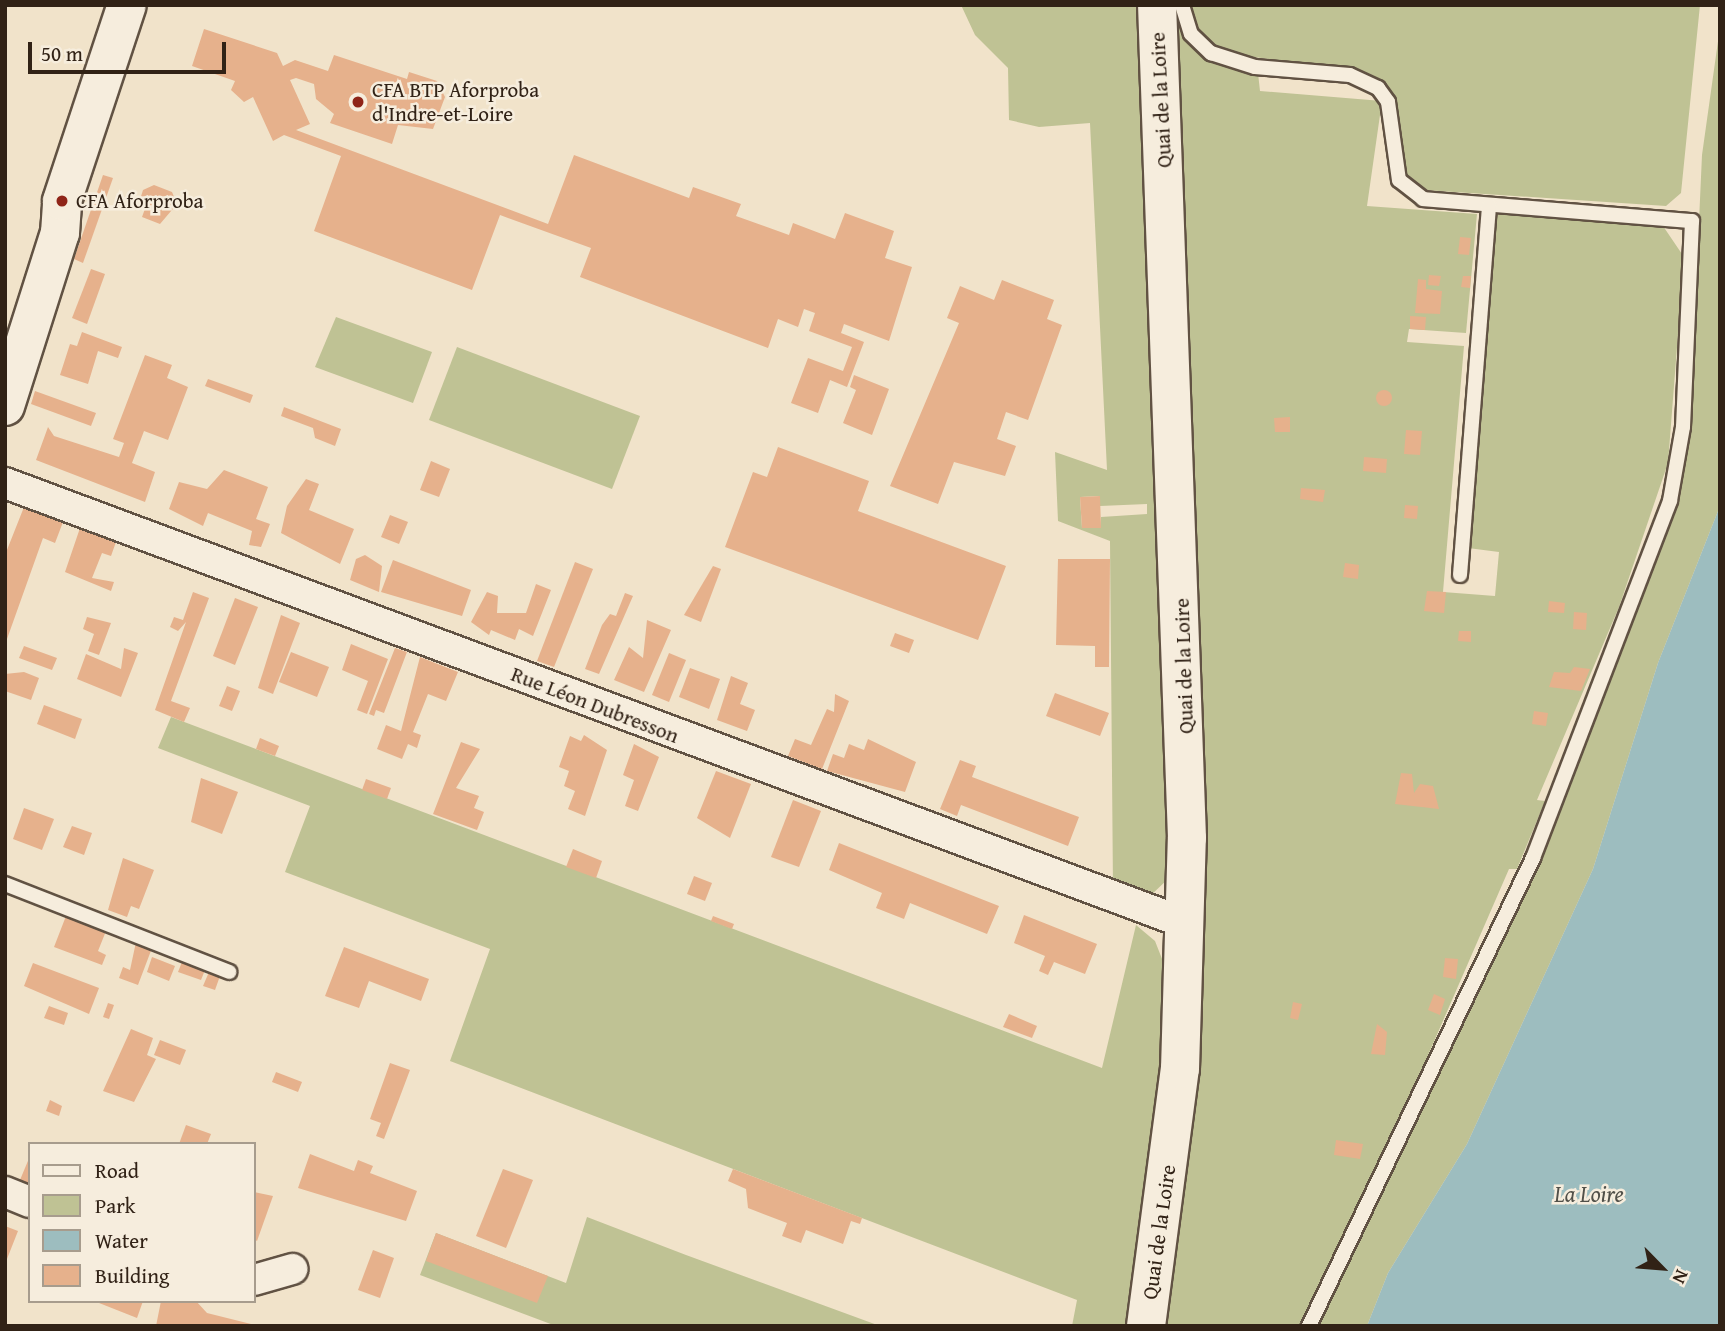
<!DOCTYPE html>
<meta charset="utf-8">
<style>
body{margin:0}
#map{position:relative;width:1725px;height:1331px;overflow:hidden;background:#f1e3ca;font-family:"Gentium Book Plus",serif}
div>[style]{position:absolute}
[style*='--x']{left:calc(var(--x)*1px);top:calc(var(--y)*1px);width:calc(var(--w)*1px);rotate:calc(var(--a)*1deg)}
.green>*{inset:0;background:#bfc294}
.water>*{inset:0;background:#9dbdbf}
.building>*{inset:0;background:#e6b18c}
.round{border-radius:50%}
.roads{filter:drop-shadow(2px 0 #615243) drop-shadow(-2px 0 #615243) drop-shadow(0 2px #615243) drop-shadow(0 -2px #615243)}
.lane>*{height:14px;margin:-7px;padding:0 7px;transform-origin:7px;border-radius:7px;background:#f6eddd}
.street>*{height:30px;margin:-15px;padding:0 15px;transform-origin:15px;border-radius:15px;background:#f6eddd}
.secondary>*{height:38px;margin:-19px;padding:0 19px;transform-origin:19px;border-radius:19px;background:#f6eddd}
.dots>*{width:19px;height:19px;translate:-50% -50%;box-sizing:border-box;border:4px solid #f6eddd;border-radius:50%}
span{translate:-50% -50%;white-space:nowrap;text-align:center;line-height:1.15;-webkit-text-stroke:5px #f6eddd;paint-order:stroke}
.poi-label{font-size:21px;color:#312216}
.left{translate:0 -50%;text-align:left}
.street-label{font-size:21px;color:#312216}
.water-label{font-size:23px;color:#515049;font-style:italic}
.frame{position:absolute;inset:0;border:7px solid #312216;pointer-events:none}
.legend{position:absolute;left:28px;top:1142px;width:228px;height:161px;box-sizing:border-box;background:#f6eddd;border:2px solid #a79c8d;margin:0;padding:9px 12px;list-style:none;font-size:21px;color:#312216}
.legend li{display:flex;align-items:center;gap:14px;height:35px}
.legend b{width:35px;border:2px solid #a79c8d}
.north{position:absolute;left:1627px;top:1233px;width:70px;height:70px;-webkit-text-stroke:5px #f6eddd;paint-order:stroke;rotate:115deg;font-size:19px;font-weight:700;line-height:28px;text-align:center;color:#312216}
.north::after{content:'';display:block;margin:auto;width:24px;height:32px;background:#312216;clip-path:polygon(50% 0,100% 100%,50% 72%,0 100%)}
.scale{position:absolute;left:28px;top:42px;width:198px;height:32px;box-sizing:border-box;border:4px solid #312216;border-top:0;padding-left:9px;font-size:21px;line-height:24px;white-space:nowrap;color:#312216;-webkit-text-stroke:5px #f6eddd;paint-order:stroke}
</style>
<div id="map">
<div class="green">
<i style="clip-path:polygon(evenodd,961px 5px,1137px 5px,1150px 211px,1169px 878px,1149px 897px,1113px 889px,1110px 541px,1058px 521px,1055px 452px,1107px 470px,1090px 123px,1039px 127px,1009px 120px,1008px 68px,975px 35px,961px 5px,1099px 496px,1100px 506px,1147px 504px,1147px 514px,1101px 517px,1100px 528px,1082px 528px,1080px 497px,1099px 496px)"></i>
<i style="clip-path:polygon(1170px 5px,1178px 5px,1192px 45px,1220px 64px,1258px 73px,1260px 91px,1382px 101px,1367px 206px,1477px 214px,1466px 333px,1409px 329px,1407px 342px,1464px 346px,1443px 592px,1495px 596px,1499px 552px,1468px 548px,1494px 212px,1663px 226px,1684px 257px,1668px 463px,1619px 607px,1537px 800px,1545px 801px,1517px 869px,1509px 869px,1379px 1168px,1300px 1326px,1161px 1326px,1184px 1178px,1204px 780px)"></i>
<i style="clip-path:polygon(1189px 5px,1700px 5px,1681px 193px,1666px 206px,1424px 190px,1405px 176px,1375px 80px,1356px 71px,1225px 53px,1198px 31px)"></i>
<i style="clip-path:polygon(1720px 27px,1720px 506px,1658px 663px,1593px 869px,1467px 1144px,1388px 1273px,1367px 1326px,1315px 1326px,1546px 846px,1670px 522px,1689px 442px,1702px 155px)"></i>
<i style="clip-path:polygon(336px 317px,432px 352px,413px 403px,315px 367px)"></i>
<i style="clip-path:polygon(457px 347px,640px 416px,612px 489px,429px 420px)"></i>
<i style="clip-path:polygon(171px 717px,1102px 1068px,1136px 925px,1155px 941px,1166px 969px,1163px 1057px,1125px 1326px,1072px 1326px,1077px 1300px,450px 1061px,490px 949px,285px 872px,310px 806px,158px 748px)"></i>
<i style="clip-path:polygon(587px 1217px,686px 1255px,880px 1326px,556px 1326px,420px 1275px,436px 1233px,566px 1283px)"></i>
</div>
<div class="water">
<i style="clip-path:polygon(1720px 506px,1720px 1326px,1367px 1326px,1388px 1273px,1467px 1144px,1593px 869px,1658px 663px)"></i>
</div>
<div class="building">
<i style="clip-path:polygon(204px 29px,277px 53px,283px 66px,295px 60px,328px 71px,334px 55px,407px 79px,409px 72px,437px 81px,445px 97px,433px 129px,398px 125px,392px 144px,330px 123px,334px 114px,316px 99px,314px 84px,296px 78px,290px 80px,310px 124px,296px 130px,548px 224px,574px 155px,689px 198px,693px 187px,741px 204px,736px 216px,789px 235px,793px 223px,835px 239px,845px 213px,894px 231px,885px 258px,912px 267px,889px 341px,844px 324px,841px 333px,864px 342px,847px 387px,830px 380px,818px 413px,791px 403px,808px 358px,843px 371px,852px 347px,809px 331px,815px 313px,804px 309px,798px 327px,778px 319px,768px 348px,580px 277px,591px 248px,500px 215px,472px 290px,314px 231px,341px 156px,284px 135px,273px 141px,253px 97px,244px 102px,231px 90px,235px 81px,192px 66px)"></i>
<i style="clip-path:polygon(103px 175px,113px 178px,83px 263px,74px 259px)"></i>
<i style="clip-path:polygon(154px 185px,172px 192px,177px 204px,160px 224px,142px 217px,146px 206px,139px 203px,143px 190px)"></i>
<i style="clip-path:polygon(1460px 237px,1471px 238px,1469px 255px,1458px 254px)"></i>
<i style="clip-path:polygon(91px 269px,105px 274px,87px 324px,72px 318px)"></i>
<i style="clip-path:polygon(1429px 275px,1441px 276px,1439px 286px,1428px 285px)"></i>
<i style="clip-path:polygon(1463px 276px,1471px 276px,1470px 288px,1461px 287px)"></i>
<i style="clip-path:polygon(1418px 279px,1426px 280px,1426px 289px,1442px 291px,1440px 314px,1415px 313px)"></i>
<i style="clip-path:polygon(1002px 280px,1054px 300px,1047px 319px,1062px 325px,1028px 420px,1006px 412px,997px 439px,1016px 446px,1005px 476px,954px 462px,938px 504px,890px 486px,959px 323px,947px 318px,960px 286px,994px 300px)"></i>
<i style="clip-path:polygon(1410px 316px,1426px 317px,1425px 330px,1410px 329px)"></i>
<i style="clip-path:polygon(82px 332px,122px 347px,118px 358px,98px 351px,88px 384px,60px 375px,70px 344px,77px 346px)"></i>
<i style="clip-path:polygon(145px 355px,172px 365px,167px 378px,188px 387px,168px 440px,144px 431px,132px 463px,155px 472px,145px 502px,36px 460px,48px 427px,54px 436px,119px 457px,124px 443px,113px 439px)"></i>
<i style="clip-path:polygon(854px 375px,889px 389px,872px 435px,843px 423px,856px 390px,850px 387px)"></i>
<i style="clip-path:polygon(208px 379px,253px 395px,250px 403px,205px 386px)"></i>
<i class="round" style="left:1376px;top:390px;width:16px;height:16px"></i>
<i style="clip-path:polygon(35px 391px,96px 413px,91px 426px,31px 404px)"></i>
<i style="clip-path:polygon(284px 407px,341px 429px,335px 446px,315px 438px,313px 428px,281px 416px)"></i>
<i style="clip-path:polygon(1290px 417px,1290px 432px,1275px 432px,1274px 418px)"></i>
<i style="clip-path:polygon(1406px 430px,1422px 431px,1420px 455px,1404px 454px)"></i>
<i style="clip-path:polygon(778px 447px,869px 481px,858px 511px,1006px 566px,978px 640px,725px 547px,753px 472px,767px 477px)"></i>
<i style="clip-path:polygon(1364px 457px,1387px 459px,1386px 473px,1363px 471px)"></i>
<i style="clip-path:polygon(431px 461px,450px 469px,439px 497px,420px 490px)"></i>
<i style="clip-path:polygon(224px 470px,268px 487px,256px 519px,270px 524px,261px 547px,249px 545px,252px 531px,208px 513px,203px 526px,169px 509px,179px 482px,207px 489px)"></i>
<i style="clip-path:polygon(306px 479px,319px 484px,309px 510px,354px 529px,340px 564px,281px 533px,287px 506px)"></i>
<i style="clip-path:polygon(1301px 488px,1325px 490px,1323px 502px,1300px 499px)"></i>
<i style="clip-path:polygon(1100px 496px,1101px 528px,1082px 528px,1080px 497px)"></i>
<i style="clip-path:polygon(1405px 505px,1418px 506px,1417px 519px,1404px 518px)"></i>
<i style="clip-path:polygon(24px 507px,63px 522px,55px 543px,43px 538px,7px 639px,5px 555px)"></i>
<i style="clip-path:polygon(390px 515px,408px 522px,399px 544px,381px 537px)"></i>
<i style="clip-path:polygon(80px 528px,116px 542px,111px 556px,102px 553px,92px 578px,114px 582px,111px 591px,65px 572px)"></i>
<i style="clip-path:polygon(365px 555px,382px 566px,379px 592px,350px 580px,356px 559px)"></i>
<i style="clip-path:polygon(1058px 559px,1110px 559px,1109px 667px,1095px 667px,1095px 646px,1056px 645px)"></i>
<i style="clip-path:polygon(393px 560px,471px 590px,462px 616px,381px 592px)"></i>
<i style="clip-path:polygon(575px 562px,593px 569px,554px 667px,537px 661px)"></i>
<i style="clip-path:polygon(1345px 563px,1359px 565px,1358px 579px,1343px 577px)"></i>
<i style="clip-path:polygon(713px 566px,721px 569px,701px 622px,684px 615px)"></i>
<i style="clip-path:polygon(536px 584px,551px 590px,533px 636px,519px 629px,515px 640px,491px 630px,489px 635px,471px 622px,487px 592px,498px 596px,497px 613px,526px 613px)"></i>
<i style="clip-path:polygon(1427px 591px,1446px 592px,1444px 613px,1424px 611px)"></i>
<i style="clip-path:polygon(193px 592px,209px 598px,171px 701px,190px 708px,184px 722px,155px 710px,186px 622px,178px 631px,170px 627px,174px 617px,183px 620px)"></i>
<i style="clip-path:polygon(625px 593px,633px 596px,599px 674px,585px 669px,602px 625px,610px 614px,616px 616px)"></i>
<i style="clip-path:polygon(235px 598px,258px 607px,235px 665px,213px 656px)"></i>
<i style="clip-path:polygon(1549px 601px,1565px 603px,1564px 613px,1548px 612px)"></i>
<i style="clip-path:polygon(1574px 612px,1587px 613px,1586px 630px,1573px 629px)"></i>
<i style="clip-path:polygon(281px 615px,300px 623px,273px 694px,258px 688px)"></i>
<i style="clip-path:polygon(87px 617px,111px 623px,99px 655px,88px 651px,94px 634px,83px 629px)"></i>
<i style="clip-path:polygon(647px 620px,671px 630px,644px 692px,614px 680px,629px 647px,643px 658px)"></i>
<i style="clip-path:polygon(1459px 631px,1471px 631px,1471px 642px,1458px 641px)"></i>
<i style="clip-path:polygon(895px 633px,914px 640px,909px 653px,890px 646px)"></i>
<i style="clip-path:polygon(351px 644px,388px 659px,367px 714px,357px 710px,368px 681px,342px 670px)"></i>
<i style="clip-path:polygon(24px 646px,57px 658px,52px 670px,19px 658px)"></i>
<i style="clip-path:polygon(124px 648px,138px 653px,121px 697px,77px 679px,86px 654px,121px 669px)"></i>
<i style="clip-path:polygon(395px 648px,407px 652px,384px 713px,376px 710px,374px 716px,369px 714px)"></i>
<i style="clip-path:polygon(291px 652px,329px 667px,317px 697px,279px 682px)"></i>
<i style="clip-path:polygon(669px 653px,686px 660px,669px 702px,652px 695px)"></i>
<i style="clip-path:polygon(420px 657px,458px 672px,446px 701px,428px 694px,413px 732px,421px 735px,417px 748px,408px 744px,402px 759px,377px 749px,386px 725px,401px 731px)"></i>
<i style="clip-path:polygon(1574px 667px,1590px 669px,1581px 691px,1549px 687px,1554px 672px,1570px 673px)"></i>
<i style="clip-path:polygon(690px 668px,720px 679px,709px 709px,679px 697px)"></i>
<i style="clip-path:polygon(24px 672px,39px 678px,31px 700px,5px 691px,5px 674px)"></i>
<i style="clip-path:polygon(731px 676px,748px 683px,740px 704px,755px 710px,747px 731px,717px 720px)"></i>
<i style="clip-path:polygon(227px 686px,240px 691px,232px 711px,219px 706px)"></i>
<i style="clip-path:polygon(1055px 693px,1109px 713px,1100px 736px,1046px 716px)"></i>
<i style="clip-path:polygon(835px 694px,849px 701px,822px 769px,788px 756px,795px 739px,811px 745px,827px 709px,834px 712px)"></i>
<i style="clip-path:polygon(44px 705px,82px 719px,75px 739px,37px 724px)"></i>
<i style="clip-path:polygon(1534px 711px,1548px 713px,1546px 726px,1532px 724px)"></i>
<i style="clip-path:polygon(584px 735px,607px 750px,585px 816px,568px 809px,575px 791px,564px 786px,569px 771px,559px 767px,570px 736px,581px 741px)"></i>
<i style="clip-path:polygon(260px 738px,279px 746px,275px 756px,256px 749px)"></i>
<i style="clip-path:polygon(868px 739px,916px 762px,905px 792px,827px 771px,833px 754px,844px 758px,849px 744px,864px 750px)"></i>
<i style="clip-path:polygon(461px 742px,480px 749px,456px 788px,479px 796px,474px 808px,484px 812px,477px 830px,433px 814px)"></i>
<i style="clip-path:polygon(634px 744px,659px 757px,638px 811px,625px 806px,634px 780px,623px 775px)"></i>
<i style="clip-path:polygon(960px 760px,976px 766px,972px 777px,1079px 817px,1068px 846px,961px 805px,957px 816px,940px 809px)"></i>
<i style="clip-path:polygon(716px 771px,751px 784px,730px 838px,697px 818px)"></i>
<i style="clip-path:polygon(1401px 773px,1412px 774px,1414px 793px,1420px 784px,1433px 786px,1439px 809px,1395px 804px)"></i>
<i style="clip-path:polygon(201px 778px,238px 792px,222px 834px,191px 822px)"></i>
<i style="clip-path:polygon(366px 779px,391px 788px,387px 799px,362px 790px)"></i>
<i style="clip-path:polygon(793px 800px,821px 811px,799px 867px,771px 857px)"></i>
<i style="clip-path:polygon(24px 808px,54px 819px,42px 850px,13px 839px)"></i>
<i style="clip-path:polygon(72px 826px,92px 833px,84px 855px,63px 847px)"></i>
<i style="clip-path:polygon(839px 843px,999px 906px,987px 934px,910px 903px,904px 919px,876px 908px,882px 893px,829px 870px)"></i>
<i style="clip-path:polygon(573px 849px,602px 861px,596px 878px,566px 867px)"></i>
<i style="clip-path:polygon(123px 858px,154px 870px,139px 909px,131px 906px,127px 917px,108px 910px)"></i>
<i style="clip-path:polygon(694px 876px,712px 883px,705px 901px,687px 894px)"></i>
<i style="clip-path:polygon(1024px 915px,1097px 944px,1085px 974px,1054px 962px,1048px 975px,1039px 971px,1045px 956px,1014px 943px)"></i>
<i style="clip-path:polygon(66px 916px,106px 931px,98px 951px,106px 955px,102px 965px,54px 947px)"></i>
<i style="clip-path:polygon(713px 916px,734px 924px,732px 929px,711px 921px)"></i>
<i style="clip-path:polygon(136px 942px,152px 948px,138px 985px,119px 978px,123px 967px,130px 970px)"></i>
<i style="clip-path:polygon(344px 947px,429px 979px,421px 1001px,369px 981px,359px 1008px,325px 996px)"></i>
<i style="clip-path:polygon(152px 957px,175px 966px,169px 981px,147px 972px)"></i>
<i style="clip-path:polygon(1445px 958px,1458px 959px,1456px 979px,1443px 977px)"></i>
<i style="clip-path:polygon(182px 962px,205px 970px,201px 980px,178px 972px)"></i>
<i style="clip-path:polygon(33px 963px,99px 988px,89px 1014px,24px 986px)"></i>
<i style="clip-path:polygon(209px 972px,220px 976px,215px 990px,203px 986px)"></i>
<i style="clip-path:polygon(1434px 994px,1445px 999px,1440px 1015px,1428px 1010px)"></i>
<i style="clip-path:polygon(1293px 1002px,1302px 1004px,1298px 1020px,1290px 1018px)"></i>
<i style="clip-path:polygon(108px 1003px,114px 1005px,109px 1019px,103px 1017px)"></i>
<i style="clip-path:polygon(49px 1006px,68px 1013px,64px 1025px,44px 1018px)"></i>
<i style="clip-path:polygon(1009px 1014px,1037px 1026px,1032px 1038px,1003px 1027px)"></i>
<i style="clip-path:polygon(1377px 1024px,1387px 1032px,1385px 1055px,1371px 1054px)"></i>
<i style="clip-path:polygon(131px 1029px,153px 1038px,147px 1055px,156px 1059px,134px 1102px,103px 1091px)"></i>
<i style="clip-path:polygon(160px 1040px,186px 1050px,180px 1065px,154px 1055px)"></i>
<i style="clip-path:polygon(390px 1063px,410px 1070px,384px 1139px,376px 1136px,381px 1123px,370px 1119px)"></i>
<i style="clip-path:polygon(276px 1072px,302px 1082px,298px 1092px,272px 1082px)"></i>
<i style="clip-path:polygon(50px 1100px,62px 1106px,59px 1116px,46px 1111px)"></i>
<i style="clip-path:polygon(186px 1125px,211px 1134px,207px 1144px,179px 1144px)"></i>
<i style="clip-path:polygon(1336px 1140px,1363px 1144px,1360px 1159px,1334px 1155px)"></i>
<i style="clip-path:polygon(310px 1154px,354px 1171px,358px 1160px,373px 1166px,370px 1173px,417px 1191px,406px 1221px,298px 1188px)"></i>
<i style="clip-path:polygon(30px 1156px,30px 1184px,20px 1180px)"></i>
<i style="clip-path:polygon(503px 1169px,533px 1180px,506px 1248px,476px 1236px)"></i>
<i style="clip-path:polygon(733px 1169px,862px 1218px,860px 1224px,851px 1221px,843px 1244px,806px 1230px,801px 1243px,782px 1236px,787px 1223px,748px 1208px,746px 1189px,728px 1181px)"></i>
<i style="clip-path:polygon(254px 1192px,273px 1196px,257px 1241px,254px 1239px)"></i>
<i style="clip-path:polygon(5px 1226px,18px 1231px,5px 1264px)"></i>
<i style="clip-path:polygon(436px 1233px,548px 1276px,537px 1303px,426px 1261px)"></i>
<i style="clip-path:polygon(373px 1250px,394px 1258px,380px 1298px,358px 1290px)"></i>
<i style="clip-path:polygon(94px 1301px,143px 1301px,137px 1318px)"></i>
<i style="clip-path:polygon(161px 1301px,196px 1301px,207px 1313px,259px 1326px,156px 1326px)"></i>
</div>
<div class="roads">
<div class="lane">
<i style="--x:1182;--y:5;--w:30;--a:73"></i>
<i style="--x:1191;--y:34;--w:28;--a:44"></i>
<i style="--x:1211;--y:53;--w:46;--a:17.7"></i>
<i style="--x:1255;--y:67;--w:95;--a:4.8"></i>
<i style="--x:1350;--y:75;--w:31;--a:25"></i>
<i style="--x:1378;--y:88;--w:17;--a:54"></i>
<i style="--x:1388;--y:102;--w:79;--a:82"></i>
<i style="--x:1399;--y:180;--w:31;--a:38"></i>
<i style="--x:1423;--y:199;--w:270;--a:4.7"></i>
<i style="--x:1692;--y:221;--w:206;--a:92.5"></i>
<i style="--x:1683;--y:427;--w:75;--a:100"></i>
<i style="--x:1670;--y:501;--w:382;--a:111"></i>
<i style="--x:1533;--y:858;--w:519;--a:115.58"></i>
<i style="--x:1460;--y:575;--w:371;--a:-85.5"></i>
<i style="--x:5;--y:884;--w:241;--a:21.4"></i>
</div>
<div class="street">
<i style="--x:5;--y:483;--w:1259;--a:20.45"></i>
<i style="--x:5;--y:1192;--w:27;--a:22"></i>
<i style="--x:254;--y:1280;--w:40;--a:-16"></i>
</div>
<div class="secondary">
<i style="--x:5;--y:406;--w:182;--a:-72.4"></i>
<i style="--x:60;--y:233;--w:32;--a:-86"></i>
<i style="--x:62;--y:201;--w:206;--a:-71.7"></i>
<i style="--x:1146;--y:1326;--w:259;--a:-82.5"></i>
<i style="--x:1180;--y:1069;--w:231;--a:-88.3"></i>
<i style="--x:1187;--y:838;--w:834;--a:-92.06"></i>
</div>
</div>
<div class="dots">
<i style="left:358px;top:102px;background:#8f2418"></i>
<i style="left:62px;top:201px;background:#8f2418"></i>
</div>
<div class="poi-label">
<span class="left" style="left:372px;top:102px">CFA BTP Aforproba<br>d'Indre-et-Loire</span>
<span class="left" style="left:76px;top:201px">CFA Aforproba</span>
</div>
<div class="street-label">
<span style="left:1161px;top:100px;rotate:-93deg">Quai de la Loire</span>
<span style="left:1184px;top:666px;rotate:-92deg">Quai de la Loire</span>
<span style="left:595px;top:705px;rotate:21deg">Rue Léon Dubresson</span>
<span style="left:1159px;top:1232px;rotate:-82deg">Quai de la Loire</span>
</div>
<div class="water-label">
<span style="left:1589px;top:1194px">La Loire</span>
</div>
<div class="frame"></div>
<ul class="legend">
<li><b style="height:9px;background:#f6eddd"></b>Road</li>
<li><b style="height:19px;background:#bfc294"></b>Park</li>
<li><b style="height:19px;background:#9dbdbf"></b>Water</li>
<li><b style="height:19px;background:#e6b18c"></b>Building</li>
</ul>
<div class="north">N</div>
<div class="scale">50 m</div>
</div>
